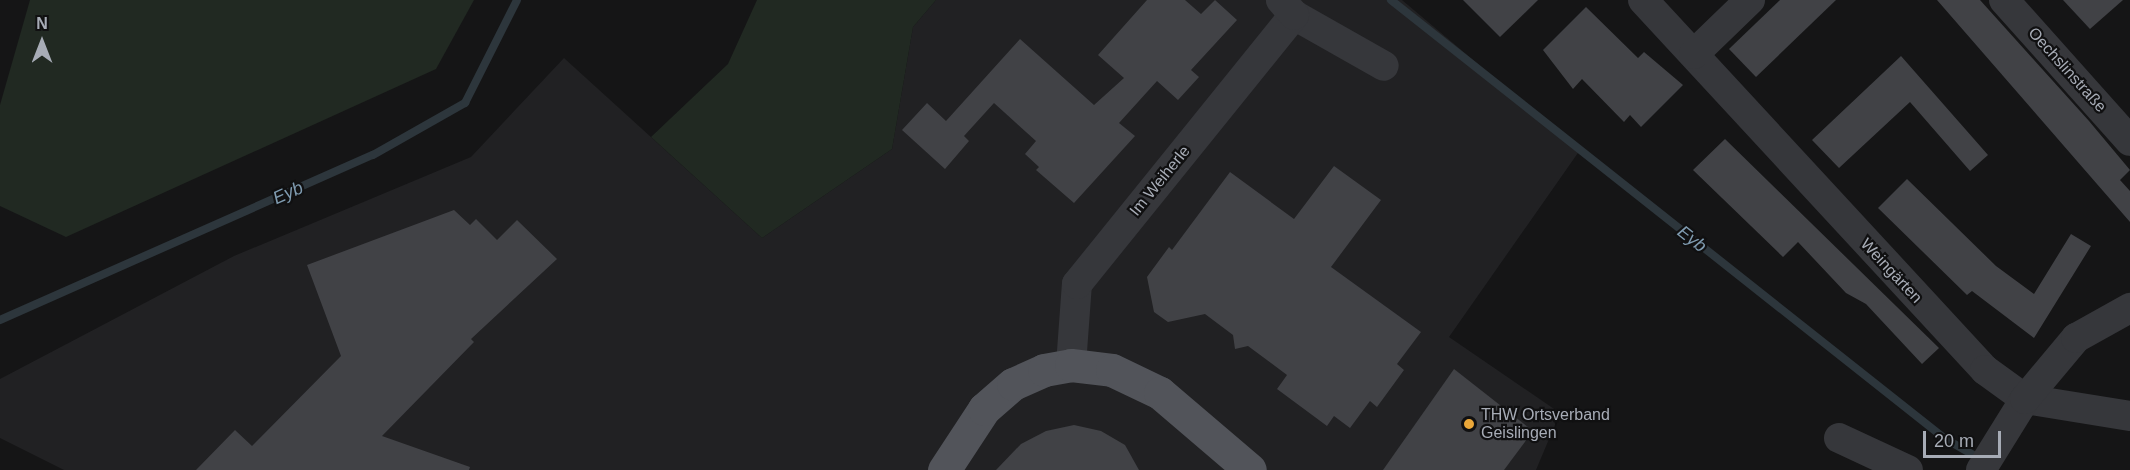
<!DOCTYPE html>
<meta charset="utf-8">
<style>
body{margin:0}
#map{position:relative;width:2130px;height:470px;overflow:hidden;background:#151516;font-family:Arial,sans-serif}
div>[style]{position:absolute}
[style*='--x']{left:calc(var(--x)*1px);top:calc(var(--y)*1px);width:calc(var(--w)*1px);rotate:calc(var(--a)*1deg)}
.built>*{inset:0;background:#212123}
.green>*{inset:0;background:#212922}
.stream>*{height:8px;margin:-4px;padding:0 4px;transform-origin:4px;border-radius:4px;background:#2d363c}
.building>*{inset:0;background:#414246}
.minor>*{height:30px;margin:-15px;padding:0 15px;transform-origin:15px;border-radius:15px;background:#36373b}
.major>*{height:33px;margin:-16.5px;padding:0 16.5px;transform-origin:16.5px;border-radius:16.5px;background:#52545a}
.dots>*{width:16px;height:16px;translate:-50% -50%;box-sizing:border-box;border:3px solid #101011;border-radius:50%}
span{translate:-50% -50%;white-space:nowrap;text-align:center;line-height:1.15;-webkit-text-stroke:4.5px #101011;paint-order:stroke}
.street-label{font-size:16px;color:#a7acb6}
.poi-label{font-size:16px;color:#a7acb6}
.left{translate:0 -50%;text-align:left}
.water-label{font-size:18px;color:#7f9bb0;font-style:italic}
.north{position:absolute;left:12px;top:12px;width:60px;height:60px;-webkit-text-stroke:4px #101011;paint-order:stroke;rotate:0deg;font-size:16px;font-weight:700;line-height:24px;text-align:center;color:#a7acb6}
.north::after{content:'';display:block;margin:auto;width:21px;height:27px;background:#a7acb6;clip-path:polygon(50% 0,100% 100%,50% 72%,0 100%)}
.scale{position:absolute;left:1923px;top:431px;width:78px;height:27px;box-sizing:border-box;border:3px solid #a7acb6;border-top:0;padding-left:8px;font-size:18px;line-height:21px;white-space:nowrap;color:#a7acb6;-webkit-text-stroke:4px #101011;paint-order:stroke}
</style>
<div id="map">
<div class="built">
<i style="clip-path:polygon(936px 0,1402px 0,1580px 150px,1449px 337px,1560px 413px,1536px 470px,64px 470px,0 438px,0 379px,234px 256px,471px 157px,564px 58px,762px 238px,892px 149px,913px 27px)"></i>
</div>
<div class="green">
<i style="clip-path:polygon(30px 0,474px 0,436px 69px,66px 237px,0 206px,0 105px)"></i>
<i style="clip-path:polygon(757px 0,936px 0,913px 27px,892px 149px,762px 238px,651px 137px,728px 64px)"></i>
</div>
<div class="stream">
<i style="--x:1391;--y:0;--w:705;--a:38.38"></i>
<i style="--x:1944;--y:438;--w:44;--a:30.1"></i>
<i style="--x:0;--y:320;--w:408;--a:-23.9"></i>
<i style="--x:373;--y:155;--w:106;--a:-29.5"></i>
<i style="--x:465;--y:103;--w:115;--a:-63.2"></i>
</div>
<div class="building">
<i style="clip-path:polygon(1147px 0,1185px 0,1201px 14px,1215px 0,1237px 20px,1191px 70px,1199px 77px,1178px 100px,1157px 81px,1119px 123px,1135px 136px,1074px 203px,1036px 170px,1039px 167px,1025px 154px,1036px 141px,994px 103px,964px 136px,969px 141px,945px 169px,902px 130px,927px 103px,946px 121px,1020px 39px,1094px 105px,1124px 78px,1098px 55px)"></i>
<i style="clip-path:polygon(1463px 0,1538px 0,1500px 37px)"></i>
<i style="clip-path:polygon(1780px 0,1836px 0,1756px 77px,1729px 49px)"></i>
<i style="clip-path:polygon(1937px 0,1980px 0,2089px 121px,2130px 170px,2115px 185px,2120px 180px,2130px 191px,2130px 222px)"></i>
<i style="clip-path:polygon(2063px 0,2123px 0,2090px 29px)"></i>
<i style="clip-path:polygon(1586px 7px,1638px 58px,1644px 52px,1683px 85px,1641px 127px,1630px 115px,1624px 122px,1582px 79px,1573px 89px,1543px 50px)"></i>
<i style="clip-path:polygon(1901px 56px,1988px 155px,1970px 171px,1910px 102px,1839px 168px,1812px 140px)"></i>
<i style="clip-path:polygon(1725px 139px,1939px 348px,1922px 364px,1866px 304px,1846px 293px,1798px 242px,1783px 257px,1693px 170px)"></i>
<i style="clip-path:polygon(1334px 166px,1381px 200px,1331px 267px,1421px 332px,1397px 364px,1404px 370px,1377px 407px,1370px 401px,1350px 428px,1334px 416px,1327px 426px,1277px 389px,1287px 375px,1248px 346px,1235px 349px,1233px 335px,1205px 314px,1168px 322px,1154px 312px,1147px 277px,1169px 247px,1172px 250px,1230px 172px,1294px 219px)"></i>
<i style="clip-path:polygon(1907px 179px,1996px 266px,2034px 294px,2071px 234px,2091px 246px,2034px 338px,1972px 291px,1967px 295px,1878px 208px)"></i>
<i style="clip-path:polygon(454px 210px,470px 225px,476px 219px,497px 240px,517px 220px,557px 259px,471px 339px,474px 342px,382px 436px,470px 467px,469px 470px,196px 470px,235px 430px,252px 446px,341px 356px,307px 265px)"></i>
<i style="clip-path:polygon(1454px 369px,1533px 431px,1504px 470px,1383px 470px)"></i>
<i style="clip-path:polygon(1074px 425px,1101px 431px,1125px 445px,1139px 470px,996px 470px,1021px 444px,1046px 431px)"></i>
</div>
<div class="minor">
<i style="--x:1643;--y:0;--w:504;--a:47.25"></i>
<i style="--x:1985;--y:370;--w:49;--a:35.9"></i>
<i style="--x:2025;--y:399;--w:106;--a:9.2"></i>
<i style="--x:2004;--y:0;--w:189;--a:48.2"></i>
<i style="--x:1294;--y:15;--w:103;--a:29.5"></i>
<i style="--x:1694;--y:54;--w:78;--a:-44"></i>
<i style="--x:1071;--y:365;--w:81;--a:-85.8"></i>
<i style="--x:1077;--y:284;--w:346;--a:-51.1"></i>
<i style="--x:1294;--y:15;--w:20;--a:-131"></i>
<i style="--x:1839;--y:438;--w:76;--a:24.9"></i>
<i style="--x:1981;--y:470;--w:84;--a:-58.2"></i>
<i style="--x:2025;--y:399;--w:80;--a:-50.1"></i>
<i style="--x:2076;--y:338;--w:62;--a:-29.1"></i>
</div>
<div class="major">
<i style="--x:944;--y:470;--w:73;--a:-56.7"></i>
<i style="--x:984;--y:409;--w:38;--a:-41"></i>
<i style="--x:1013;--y:384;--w:34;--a:-24"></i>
<i style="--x:1044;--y:370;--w:27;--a:-10"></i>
<i style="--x:1071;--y:365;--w:41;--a:7"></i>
<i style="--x:1112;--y:370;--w:53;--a:25.6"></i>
<i style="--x:1160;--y:393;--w:118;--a:40.5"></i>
</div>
<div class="dots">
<i style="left:1469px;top:424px;background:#eaa739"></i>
</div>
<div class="street-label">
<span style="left:2067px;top:70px;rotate:48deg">Oechslinstraße</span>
<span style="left:1160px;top:181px;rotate:-51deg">Im Weiherle</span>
<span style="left:1891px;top:271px;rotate:47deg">Weingärten</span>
</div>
<div class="poi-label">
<span class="left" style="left:1481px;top:424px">THW Ortsverband<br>Geislingen</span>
</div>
<div class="water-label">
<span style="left:288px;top:193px;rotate:-24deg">Eyb</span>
<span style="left:1692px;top:239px;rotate:38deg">Eyb</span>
</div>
<div class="north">N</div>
<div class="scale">20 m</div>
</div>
